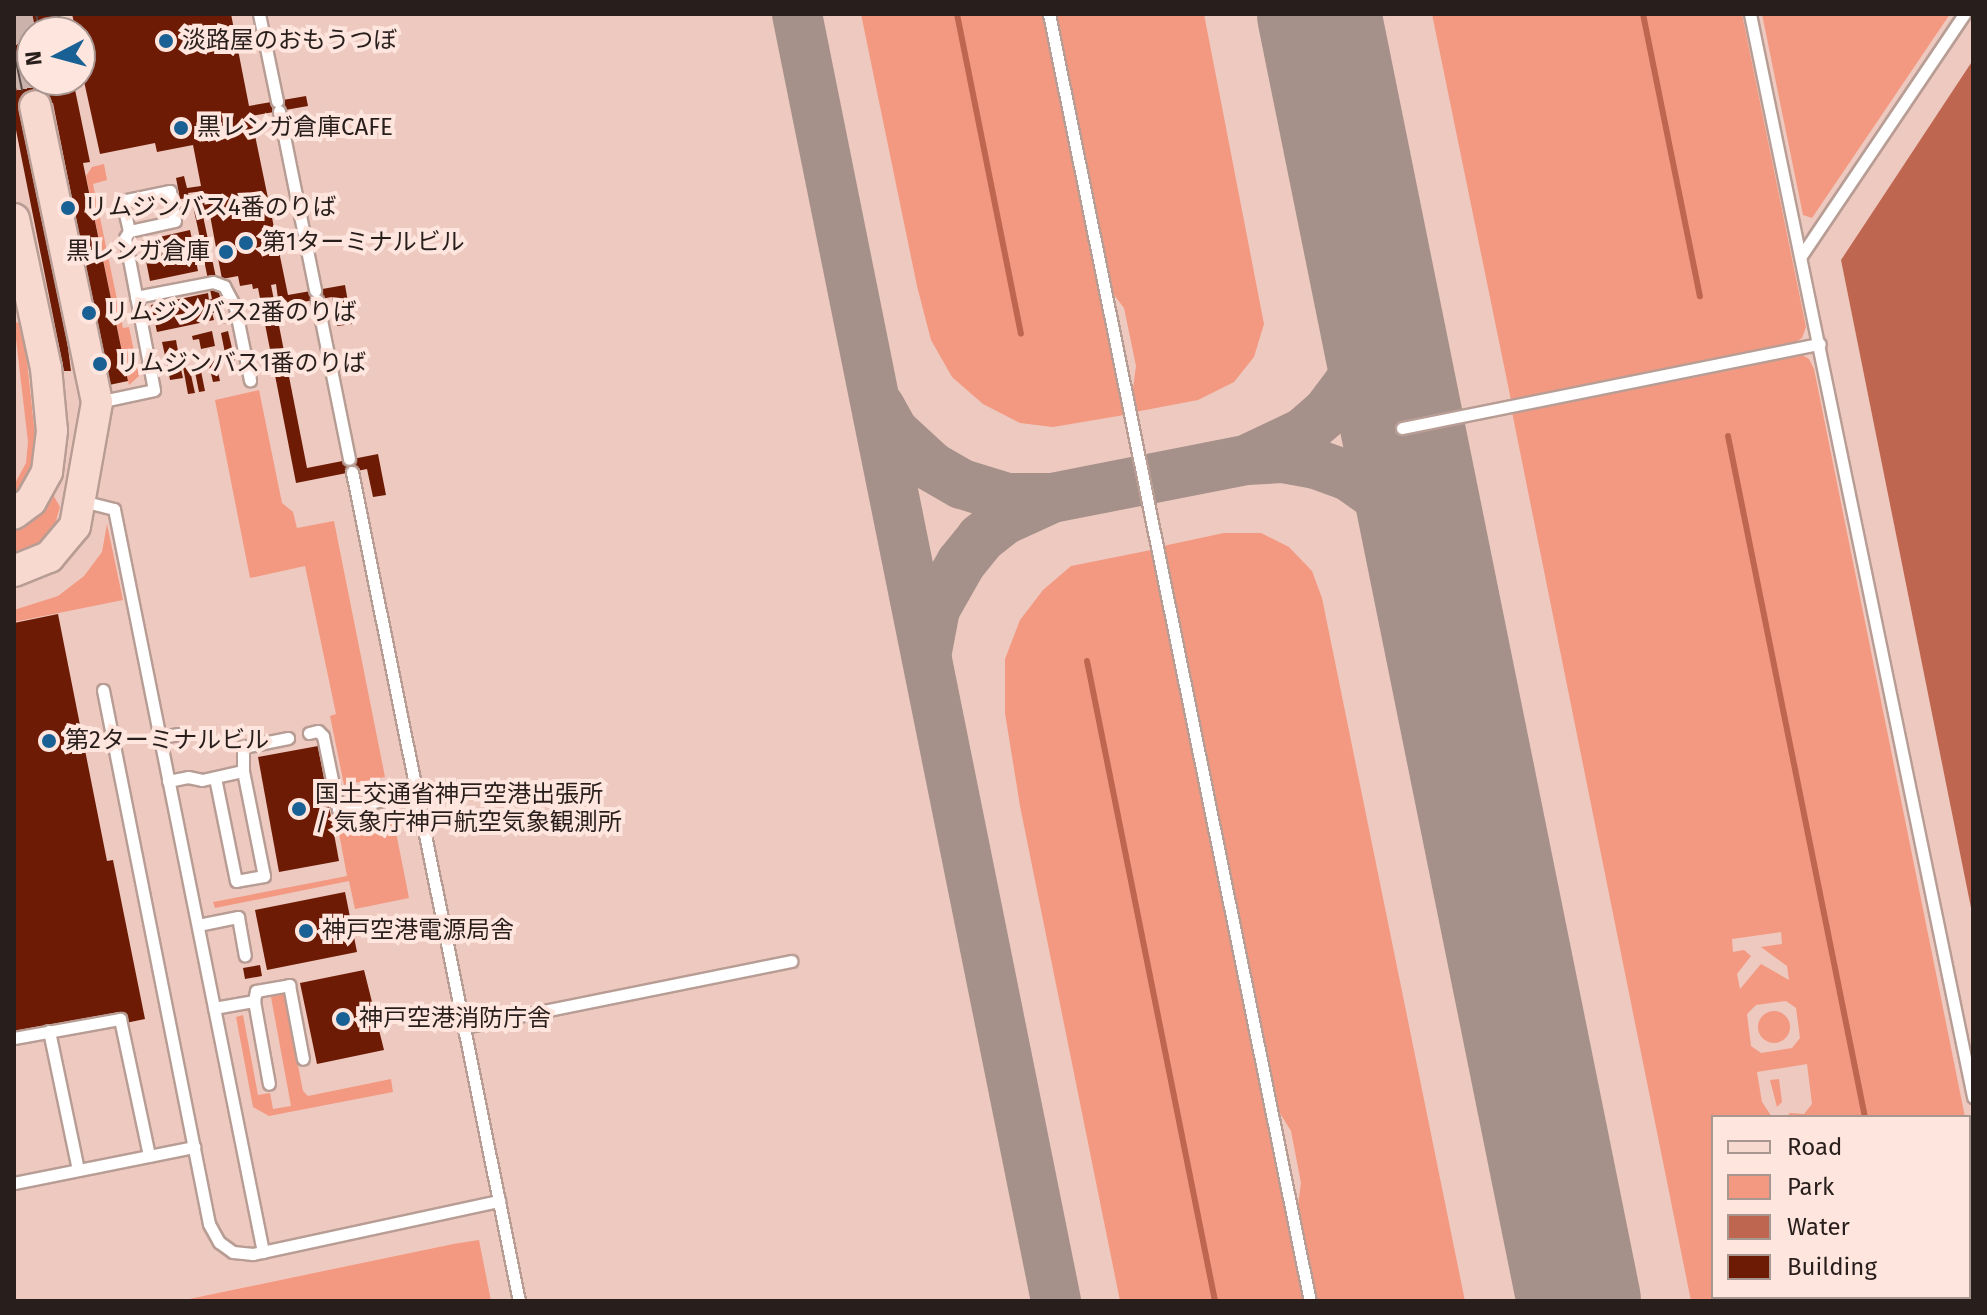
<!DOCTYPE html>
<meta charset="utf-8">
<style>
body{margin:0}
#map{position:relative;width:1987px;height:1315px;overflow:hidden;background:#f4d7cf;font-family:"Fira Sans","Noto Sans JP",sans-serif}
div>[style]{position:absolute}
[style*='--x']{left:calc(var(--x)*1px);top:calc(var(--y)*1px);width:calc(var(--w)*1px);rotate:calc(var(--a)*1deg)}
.built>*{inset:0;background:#edc9bf}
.green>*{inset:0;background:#f49981}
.round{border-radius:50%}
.water>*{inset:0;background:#bf6650}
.stream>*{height:6px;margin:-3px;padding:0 3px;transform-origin:3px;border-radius:3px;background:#bf6650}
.taxiway>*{height:50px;margin:-25px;padding:0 25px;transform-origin:25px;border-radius:25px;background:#a5908a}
.runway>*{height:124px;margin:-62px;padding:0 62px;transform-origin:62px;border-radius:62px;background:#a5908a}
.building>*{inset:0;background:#6d1b05}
.secondary-tunnel>*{height:30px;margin-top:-15px;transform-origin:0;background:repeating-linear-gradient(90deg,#cbb2ab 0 30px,transparent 0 45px)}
.roads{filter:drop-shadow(2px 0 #b89d95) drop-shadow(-2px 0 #b89d95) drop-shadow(0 2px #b89d95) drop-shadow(0 -2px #b89d95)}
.lane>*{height:11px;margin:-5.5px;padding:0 5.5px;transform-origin:5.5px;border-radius:5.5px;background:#fff}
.secondary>*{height:30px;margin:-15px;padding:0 15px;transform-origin:15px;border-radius:15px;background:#f8d9d0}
.tram>*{height:2px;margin:-1px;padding:0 1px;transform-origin:1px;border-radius:1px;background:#564844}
.dots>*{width:22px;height:22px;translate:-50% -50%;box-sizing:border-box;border:4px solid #fee6df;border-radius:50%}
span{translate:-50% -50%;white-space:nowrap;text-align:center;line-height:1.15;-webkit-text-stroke:8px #fee6df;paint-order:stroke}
.poi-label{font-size:24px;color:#281e1b}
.left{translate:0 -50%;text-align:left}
.right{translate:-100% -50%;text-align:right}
.frame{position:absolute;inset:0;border:16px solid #281e1b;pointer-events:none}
.legend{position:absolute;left:1711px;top:1115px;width:260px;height:184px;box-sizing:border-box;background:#fee6df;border:2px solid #a89691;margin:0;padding:10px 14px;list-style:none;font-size:24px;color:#281e1b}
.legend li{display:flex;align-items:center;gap:16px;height:40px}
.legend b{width:40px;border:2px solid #a89691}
.north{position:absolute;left:16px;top:16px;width:80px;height:80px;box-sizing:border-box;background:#fee6df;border:2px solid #a89691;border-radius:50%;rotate:264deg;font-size:22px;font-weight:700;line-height:32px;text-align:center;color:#281e1b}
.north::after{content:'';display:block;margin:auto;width:28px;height:36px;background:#196195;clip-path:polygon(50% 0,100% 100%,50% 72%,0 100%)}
</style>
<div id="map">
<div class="built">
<i style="clip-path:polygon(evenodd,14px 14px,1973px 14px,1973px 60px,1841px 260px,1973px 918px,1973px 1301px,464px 1301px,452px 1244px,178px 1301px,14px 1301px,14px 14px,32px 32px,80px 32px,80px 80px,32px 80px,32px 32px,14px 14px,1713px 1117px,1969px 1117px,1969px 1297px,1713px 1297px,1713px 1117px)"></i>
</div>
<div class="green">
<i style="clip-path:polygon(861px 14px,1043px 14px,1124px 415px,1053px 427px,1020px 423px,983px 404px,952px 377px,931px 340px,917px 286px)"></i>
<i style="clip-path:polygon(1055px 14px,1204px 14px,1264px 324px,1254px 357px,1234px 382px,1198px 400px,1135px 412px,1132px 396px,1136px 366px,1124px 308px,1111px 291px)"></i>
<i style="clip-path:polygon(1432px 14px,1742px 14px,1806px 327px,1802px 338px,1794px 343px,1511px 400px)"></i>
<i style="clip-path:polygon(1762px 14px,1950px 14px,1812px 218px,1803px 215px)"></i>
<i style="clip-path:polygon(104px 164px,107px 180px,93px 184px,123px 328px,129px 327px,139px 376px,129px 385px,86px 176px,92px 167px)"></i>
<i style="clip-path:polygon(14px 322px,20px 323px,27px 361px,36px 445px,33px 466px,14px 496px,14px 485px,26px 463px,28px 442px)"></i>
<i style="clip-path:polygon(evenodd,1801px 354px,1809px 359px,1814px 369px,1965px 1117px,1786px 1117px,1790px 1113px,1804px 1114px,1812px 1104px,1807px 1064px,1757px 1072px,1762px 1102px,1772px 1117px,1713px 1117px,1713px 1297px,1969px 1297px,1969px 1138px,1973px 1158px,1973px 1301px,1691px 1301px,1512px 412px,1801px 354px,1781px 932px,1782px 944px,1761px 947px,1787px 966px,1789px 980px,1761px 964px,1740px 989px,1737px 974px,1751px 956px,1744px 950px,1733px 952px,1732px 939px,1781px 932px,1801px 354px,1786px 1001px,1796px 1008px,1800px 1038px,1792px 1048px,1761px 1053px,1751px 1046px,1747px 1014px,1756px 1005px,1786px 1001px)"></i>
<i style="clip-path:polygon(259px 390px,282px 503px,293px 512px,297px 528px,334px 521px,385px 777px,344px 785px,330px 716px,336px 714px,305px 566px,250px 578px,215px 400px)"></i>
<i style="clip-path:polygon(52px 493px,60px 507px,54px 528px,40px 549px,14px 562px,14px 526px)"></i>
<i style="clip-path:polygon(107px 524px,123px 600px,14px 622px,14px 610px,58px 596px,84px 576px,102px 552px)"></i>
<i style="clip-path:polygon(1224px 533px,1261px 533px,1289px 547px,1312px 571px,1322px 598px,1465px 1301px,1315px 1301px,1297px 1212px,1301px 1183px,1291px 1131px,1276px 1107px,1163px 546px)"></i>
<i style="clip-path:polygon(1151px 550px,1303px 1301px,1120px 1301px,1020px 806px,1005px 713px,1005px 659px,1020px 620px,1043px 590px,1071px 566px)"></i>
<i style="clip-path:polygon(393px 817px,409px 898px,355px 909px,349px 881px,215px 908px,213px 902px,347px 876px,338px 828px)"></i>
<i style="clip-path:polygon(284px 994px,303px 1091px,308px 1096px,391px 1079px,393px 1092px,269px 1116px,253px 1107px,236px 1017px,243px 1015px,258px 1095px,270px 1093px,273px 1109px,291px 1106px,271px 997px)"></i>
<i class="round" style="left:1758px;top:1011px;width:32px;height:32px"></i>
<i style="clip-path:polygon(1779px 1079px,1782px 1102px,1777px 1107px,1770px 1080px)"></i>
<i style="clip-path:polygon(479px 1240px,491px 1301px,179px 1301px,453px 1244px)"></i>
</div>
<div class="water">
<i style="clip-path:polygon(1973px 60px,1973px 918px,1841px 260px)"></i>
</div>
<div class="stream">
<i style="--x:957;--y:14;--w:326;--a:78.7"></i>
<i style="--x:1643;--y:14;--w:288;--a:78.6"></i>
<i style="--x:1728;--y:436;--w:695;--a:78.63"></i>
<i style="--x:1087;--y:661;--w:653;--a:78.69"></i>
<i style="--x:1901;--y:1297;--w:4;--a:76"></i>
</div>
<div class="taxiway">
<i style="--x:797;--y:14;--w:1313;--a:78.62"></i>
<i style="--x:880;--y:407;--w:29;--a:61"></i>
<i style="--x:894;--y:432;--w:52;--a:42.6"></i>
<i style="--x:932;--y:467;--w:34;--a:30"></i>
<i style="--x:962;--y:484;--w:47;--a:17.3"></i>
<i style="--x:1007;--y:498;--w:45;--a:0"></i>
<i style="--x:1052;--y:498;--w:198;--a:-11.1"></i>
<i style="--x:1246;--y:460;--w:36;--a:-3"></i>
<i style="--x:1282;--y:458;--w:35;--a:10"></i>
<i style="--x:1316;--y:464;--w:35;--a:20"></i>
<i style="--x:1349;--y:476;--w:47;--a:35.4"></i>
<i style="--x:1387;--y:503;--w:35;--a:51"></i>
<i style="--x:1409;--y:530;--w:58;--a:64.3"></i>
<i style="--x:1252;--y:457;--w:56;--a:-25.2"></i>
<i style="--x:1303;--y:433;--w:33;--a:-41"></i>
<i style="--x:1328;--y:411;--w:38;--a:-53"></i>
<i style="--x:1351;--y:381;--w:59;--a:-70.3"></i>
<i style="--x:1371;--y:325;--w:46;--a:-87.5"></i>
<i style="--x:927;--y:651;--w:43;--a:-79.2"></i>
<i style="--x:935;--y:609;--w:53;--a:-60.5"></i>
<i style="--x:961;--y:563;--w:32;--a:-51"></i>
<i style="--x:981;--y:538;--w:29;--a:-38"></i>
<i style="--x:1004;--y:520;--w:51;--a:-24.5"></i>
</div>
<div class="runway">
<i style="--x:1319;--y:14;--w:1313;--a:78.58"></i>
</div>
<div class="building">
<i style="clip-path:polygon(14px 14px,60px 14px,63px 30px,75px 27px,72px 14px,231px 14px,249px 106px,306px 96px,308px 106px,251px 116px,288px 295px,345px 285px,352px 324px,337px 326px,332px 297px,279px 306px,276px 284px,271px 285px,307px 468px,378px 454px,386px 495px,373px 497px,367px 469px,296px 483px,258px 288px,253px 289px,252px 284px,240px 286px,238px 276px,222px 279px,209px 210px,202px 211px,223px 311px,212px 313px,214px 320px,157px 332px,151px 305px,208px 293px,209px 300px,212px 299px,204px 260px,196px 261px,198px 271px,150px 281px,142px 241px,190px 230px,195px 254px,203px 252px,193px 206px,206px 202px,203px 191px,188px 193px,189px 198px,180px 199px,176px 178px,184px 176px,187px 188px,201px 186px,193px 145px,157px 152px,155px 143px,100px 154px,80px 63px,80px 32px,32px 32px,32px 80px,73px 80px,90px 162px,83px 163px,128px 381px,109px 385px,53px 103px,22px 109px,65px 325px,71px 371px,64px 371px,14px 120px)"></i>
<i style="clip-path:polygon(224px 312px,227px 323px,218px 324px,216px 314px)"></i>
<i style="clip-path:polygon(212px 331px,215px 346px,201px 349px,199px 339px,193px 340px,192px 336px)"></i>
<i style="clip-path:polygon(228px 331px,235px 361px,227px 363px,221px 333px)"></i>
<i style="clip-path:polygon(176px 340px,179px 357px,166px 360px,162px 342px)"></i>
<i style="clip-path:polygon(215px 359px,220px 381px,213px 382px,208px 361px)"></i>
<i style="clip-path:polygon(179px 361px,183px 378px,170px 380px,167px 363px)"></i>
<i style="clip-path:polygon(189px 366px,195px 393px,188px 394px,183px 367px)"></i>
<i style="clip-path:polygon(200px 366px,205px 391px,199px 392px,194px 367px)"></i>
<i style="clip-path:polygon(58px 614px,107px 861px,113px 860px,145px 1019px,14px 1046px,14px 623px)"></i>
<i style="clip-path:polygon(318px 746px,339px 861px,279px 872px,258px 757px)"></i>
<i style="clip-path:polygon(345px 892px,357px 952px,267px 970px,255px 910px)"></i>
<i style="clip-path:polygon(260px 965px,262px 976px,245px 979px,243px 968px)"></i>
<i style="clip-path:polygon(364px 970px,384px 1050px,317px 1064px,300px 983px)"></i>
</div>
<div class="secondary-tunnel">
<i style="--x:17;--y:14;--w:94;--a:78.9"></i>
</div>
<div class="roads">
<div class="lane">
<i style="--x:259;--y:14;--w:89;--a:78.3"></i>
<i style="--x:1049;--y:14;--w:1313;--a:78.54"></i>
<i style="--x:1750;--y:14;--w:1106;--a:78.36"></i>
<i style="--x:279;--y:111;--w:183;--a:78.6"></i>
<i style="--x:170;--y:191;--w:30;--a:81"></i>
<i style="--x:175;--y:221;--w:47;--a:167.7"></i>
<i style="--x:129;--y:231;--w:31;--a:-103"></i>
<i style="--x:122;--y:201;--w:49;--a:-11.8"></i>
<i style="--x:1801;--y:256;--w:292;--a:-56"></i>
<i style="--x:136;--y:297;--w:78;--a:-11"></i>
<i style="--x:213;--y:282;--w:12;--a:20"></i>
<i style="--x:224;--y:286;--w:24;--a:62"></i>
<i style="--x:235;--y:307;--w:75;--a:78.4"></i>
<i style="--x:317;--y:300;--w:162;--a:78.6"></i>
<i style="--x:98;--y:402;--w:57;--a:-12.1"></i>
<i style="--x:154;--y:390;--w:155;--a:-100.8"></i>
<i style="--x:125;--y:238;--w:8;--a:-60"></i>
<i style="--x:1402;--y:428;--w:426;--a:-11.4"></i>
<i style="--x:352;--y:472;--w:846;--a:78.61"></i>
<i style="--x:82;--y:501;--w:33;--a:14"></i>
<i style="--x:114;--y:509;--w:758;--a:78.66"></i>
<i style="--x:103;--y:690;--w:544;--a:78.77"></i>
<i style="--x:209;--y:1224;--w:21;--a:61"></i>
<i style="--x:219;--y:1242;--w:17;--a:36"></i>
<i style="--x:233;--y:1252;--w:20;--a:6"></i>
<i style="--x:253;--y:1254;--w:252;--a:-12.2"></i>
<i style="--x:309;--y:733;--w:9;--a:-13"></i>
<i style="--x:318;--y:731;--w:7;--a:45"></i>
<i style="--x:323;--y:736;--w:75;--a:78.4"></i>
<i style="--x:338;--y:809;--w:81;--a:-11.4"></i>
<i style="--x:160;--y:737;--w:19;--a:-9"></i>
<i style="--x:243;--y:771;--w:24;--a:-90"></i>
<i style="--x:243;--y:747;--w:46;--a:-11.3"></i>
<i style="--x:168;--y:781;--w:20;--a:-11"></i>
<i style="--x:188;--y:777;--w:14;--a:12"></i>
<i style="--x:202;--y:780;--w:42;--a:-12.4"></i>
<i style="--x:243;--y:771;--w:107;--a:78.7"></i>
<i style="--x:264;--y:876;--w:28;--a:170"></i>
<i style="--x:236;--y:881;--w:105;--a:-101.5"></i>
<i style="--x:198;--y:925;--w:41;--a:-11.3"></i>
<i style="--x:238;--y:917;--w:39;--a:80"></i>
<i style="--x:254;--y:1001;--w:84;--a:79.8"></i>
<i style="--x:214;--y:1008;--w:41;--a:-9.9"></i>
<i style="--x:254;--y:1001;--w:10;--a:-79"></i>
<i style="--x:256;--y:991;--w:34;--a:-10"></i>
<i style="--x:289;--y:985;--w:75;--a:79.3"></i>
<i style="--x:464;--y:1027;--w:334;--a:-11.4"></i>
<i style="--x:49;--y:1031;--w:142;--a:78.2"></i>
<i style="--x:14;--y:1038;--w:108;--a:-10.2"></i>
<i style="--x:120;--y:1019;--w:140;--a:78"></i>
<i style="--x:14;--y:1183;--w:184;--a:-11.3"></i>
</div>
<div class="secondary">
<i style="--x:14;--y:219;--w:152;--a:77.9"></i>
<i style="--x:46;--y:368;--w:63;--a:84.6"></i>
<i style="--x:52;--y:431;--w:41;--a:97"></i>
<i style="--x:47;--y:472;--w:33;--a:119"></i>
<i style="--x:31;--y:501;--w:21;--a:143"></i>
<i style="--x:14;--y:571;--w:38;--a:-22"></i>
<i style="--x:49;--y:557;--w:40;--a:-50"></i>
<i style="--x:75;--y:526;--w:126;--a:-79.9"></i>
<i style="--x:97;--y:402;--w:302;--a:-101.8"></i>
</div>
</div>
<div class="tram">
<i style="--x:36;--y:14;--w:18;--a:77"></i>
<i style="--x:14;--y:52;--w:39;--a:78"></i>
<i style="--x:50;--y:80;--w:5;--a:79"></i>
</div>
<div class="dots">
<i style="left:166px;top:41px;background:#196195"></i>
<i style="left:181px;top:128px;background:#196195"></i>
<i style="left:68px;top:208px;background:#196195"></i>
<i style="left:246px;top:243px;background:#196195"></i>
<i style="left:226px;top:252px;background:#196195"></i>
<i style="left:89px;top:313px;background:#196195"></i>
<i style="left:100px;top:364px;background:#196195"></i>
<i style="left:49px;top:741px;background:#196195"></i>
<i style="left:299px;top:809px;background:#196195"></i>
<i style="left:306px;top:931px;background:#196195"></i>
<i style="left:343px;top:1019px;background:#196195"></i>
</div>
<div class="poi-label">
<span class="left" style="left:182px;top:41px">淡路屋のおもうつぼ</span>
<span class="left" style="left:197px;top:128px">黒レンガ倉庫CAFE</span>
<span class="left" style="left:84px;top:208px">リムジンバス4番のりば</span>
<span class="left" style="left:262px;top:243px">第1ターミナルビル</span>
<span class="right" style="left:210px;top:252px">黒レンガ倉庫</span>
<span class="left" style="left:105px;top:313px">リムジンバス2番のりば</span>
<span class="left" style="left:116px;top:364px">リムジンバス1番のりば</span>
<span class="left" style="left:65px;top:741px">第2ターミナルビル</span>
<span class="left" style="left:315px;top:809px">国土交通省神戸空港出張所<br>/ 気象庁神戸航空気象観測所</span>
<span class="left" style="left:322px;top:931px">神戸空港電源局舎</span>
<span class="left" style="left:359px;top:1019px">神戸空港消防庁舎</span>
</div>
<div class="frame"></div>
<ul class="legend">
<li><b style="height:10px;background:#f8d9d0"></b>Road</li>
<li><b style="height:22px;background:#f49981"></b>Park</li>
<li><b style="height:22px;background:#bf6650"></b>Water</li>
<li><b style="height:22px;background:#6d1b05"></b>Building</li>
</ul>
<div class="north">N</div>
</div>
